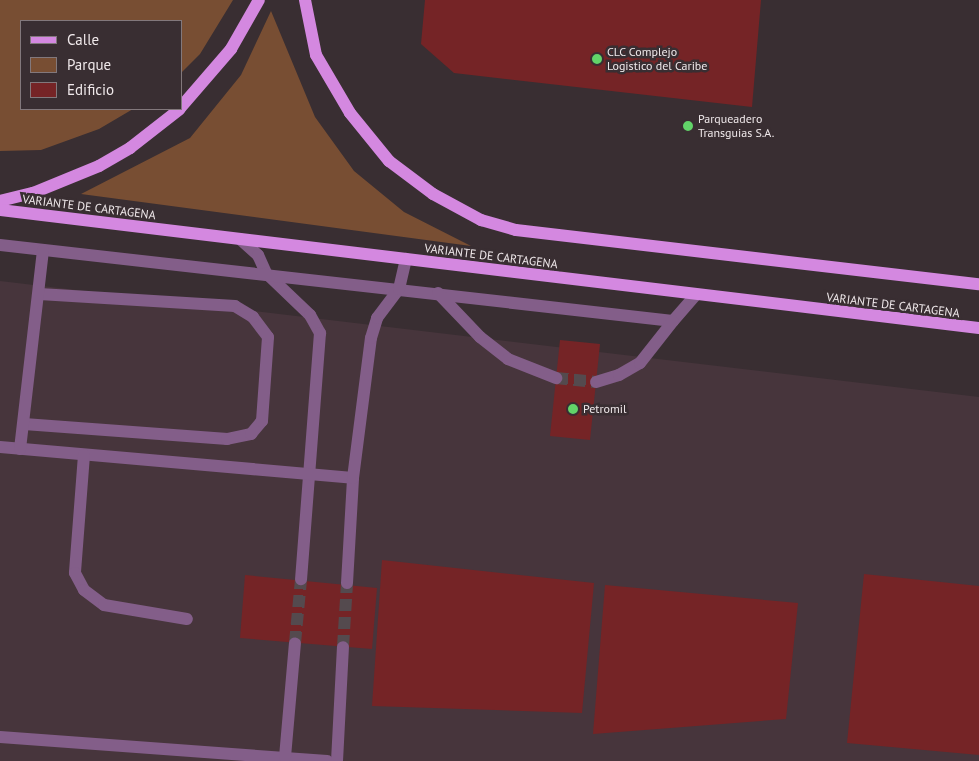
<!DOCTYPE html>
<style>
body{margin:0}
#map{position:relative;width:979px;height:761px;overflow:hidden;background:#392e32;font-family:"PT Sans",sans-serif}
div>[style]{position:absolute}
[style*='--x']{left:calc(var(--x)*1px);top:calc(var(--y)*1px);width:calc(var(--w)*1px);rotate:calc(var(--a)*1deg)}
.built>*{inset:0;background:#47353c}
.green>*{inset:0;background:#784e33}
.building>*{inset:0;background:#752426}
.minor-tunnel>*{height:12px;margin-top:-6px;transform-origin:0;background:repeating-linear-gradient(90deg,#544a4e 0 12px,transparent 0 18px)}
.minor>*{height:12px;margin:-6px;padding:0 6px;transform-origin:6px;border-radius:6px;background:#835e89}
.major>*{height:12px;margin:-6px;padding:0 6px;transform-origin:6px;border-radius:6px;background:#d488e0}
.dots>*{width:14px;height:14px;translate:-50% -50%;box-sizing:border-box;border:2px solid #392e32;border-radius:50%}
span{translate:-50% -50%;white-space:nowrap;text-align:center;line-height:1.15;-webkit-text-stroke:5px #392e32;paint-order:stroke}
.poi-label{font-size:12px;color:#efe8ea}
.left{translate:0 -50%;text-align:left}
.street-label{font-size:12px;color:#efe8ea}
.legend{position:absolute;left:20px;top:20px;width:162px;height:90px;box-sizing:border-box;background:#392e32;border:1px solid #82787c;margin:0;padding:6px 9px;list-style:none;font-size:15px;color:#efe8ea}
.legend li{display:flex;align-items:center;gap:10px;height:25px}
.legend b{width:25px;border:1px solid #82787c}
</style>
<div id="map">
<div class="built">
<i style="clip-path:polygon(0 281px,979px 397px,979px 761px,0 761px)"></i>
</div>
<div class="green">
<i style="clip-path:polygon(0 0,233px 0,200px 54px,181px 73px,181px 21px,21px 21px,21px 109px,133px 109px,99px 129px,41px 150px,0 151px)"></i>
<i style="clip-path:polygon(271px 11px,315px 117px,354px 171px,404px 212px,471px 246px,81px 194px,190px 138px,241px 75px)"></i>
</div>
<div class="building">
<i style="clip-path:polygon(425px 0,761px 0,752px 107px,454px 73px,421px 44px)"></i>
<i style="clip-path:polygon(560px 340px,600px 344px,590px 440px,550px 436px)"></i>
<i style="clip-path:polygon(382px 560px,594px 583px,582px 713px,372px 706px)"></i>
<i style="clip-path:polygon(864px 574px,979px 586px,979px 755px,847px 743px)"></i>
<i style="clip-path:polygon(245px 575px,377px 588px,372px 649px,240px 638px)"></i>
<i style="clip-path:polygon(605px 585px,798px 603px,786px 719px,593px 734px)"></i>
</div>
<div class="minor-tunnel">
<i style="--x:556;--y:378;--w:40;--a:5.7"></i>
<i style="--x:295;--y:643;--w:64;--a:-84.6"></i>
<i style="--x:343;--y:647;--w:64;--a:-86.4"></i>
</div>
<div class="minor">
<i style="--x:240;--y:239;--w:24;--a:42"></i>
<i style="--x:258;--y:255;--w:20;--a:66"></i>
<i style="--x:266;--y:273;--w:61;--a:43.7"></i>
<i style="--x:310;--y:315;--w:21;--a:61"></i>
<i style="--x:320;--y:333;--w:247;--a:94.4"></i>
<i style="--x:0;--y:245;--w:677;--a:6.44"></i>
<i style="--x:673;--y:321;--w:35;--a:-49"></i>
<i style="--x:438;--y:293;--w:61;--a:46.3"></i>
<i style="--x:480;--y:337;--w:36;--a:38"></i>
<i style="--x:508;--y:359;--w:52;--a:21.6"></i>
<i style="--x:596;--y:382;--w:24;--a:-17"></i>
<i style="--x:619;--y:375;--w:24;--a:-30"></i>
<i style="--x:640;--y:363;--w:53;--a:-51.8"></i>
<i style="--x:24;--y:424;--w:204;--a:4.2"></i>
<i style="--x:227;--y:439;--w:25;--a:-12"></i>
<i style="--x:251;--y:434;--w:17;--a:-50"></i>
<i style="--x:262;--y:421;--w:84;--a:-85.9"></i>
<i style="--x:268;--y:337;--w:25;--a:-127"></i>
<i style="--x:253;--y:317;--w:21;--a:-149"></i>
<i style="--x:235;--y:306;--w:196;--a:-176.5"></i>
<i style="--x:0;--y:447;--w:354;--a:5"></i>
<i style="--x:20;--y:449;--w:200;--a:-83.4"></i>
<i style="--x:84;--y:455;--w:118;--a:94.4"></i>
<i style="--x:75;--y:573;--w:19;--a:62"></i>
<i style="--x:84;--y:590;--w:25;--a:37"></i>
<i style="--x:104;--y:605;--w:84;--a:9.6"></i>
<i style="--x:347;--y:583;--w:105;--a:-86.7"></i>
<i style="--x:353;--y:478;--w:141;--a:-82.7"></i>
<i style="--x:371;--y:338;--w:21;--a:-73"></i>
<i style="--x:377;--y:318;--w:36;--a:-53"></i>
<i style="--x:399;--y:289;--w:31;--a:-77"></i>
<i style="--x:0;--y:737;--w:328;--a:4.2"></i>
<i style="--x:285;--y:757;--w:114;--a:-85"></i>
<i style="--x:337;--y:761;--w:114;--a:-87"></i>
</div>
<div class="major">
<i style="--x:305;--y:0;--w:56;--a:78.7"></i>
<i style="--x:316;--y:55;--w:67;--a:59.6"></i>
<i style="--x:350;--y:113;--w:62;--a:50.9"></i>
<i style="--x:389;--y:161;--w:55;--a:36.9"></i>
<i style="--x:433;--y:194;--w:55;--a:28.4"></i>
<i style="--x:481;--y:220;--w:36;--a:16"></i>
<i style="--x:516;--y:230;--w:466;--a:6.7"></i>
<i style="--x:181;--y:107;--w:77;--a:-49.2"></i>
<i style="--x:231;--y:49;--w:56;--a:-60.3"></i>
<i style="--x:0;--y:201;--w:34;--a:-14"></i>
<i style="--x:33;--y:193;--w:71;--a:-22.2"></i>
<i style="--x:99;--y:166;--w:36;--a:-30"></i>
<i style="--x:130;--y:148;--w:63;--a:-38"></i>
<i style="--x:0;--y:210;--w:986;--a:6.87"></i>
</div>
<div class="dots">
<i style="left:597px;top:59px;background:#62d469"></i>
<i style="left:688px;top:126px;background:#62d469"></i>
<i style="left:573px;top:409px;background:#62d469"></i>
</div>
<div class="poi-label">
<span class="left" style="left:607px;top:59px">CLC Complejo<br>Logistico del Caribe</span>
<span class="left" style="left:698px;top:126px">Parqueadero<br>Transguias S.A.</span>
<span class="left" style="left:583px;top:409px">Petromil</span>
</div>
<div class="street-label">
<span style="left:89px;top:207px;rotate:7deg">VARIANTE DE CARTAGENA</span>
<span style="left:491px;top:256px;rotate:7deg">VARIANTE DE CARTAGENA</span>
<span style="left:893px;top:305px;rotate:7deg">VARIANTE DE CARTAGENA</span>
</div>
<ul class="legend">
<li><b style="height:6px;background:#d488e0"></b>Calle</li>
<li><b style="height:14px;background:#784e33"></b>Parque</li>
<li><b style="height:14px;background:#752426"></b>Edificio</li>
</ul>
</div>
